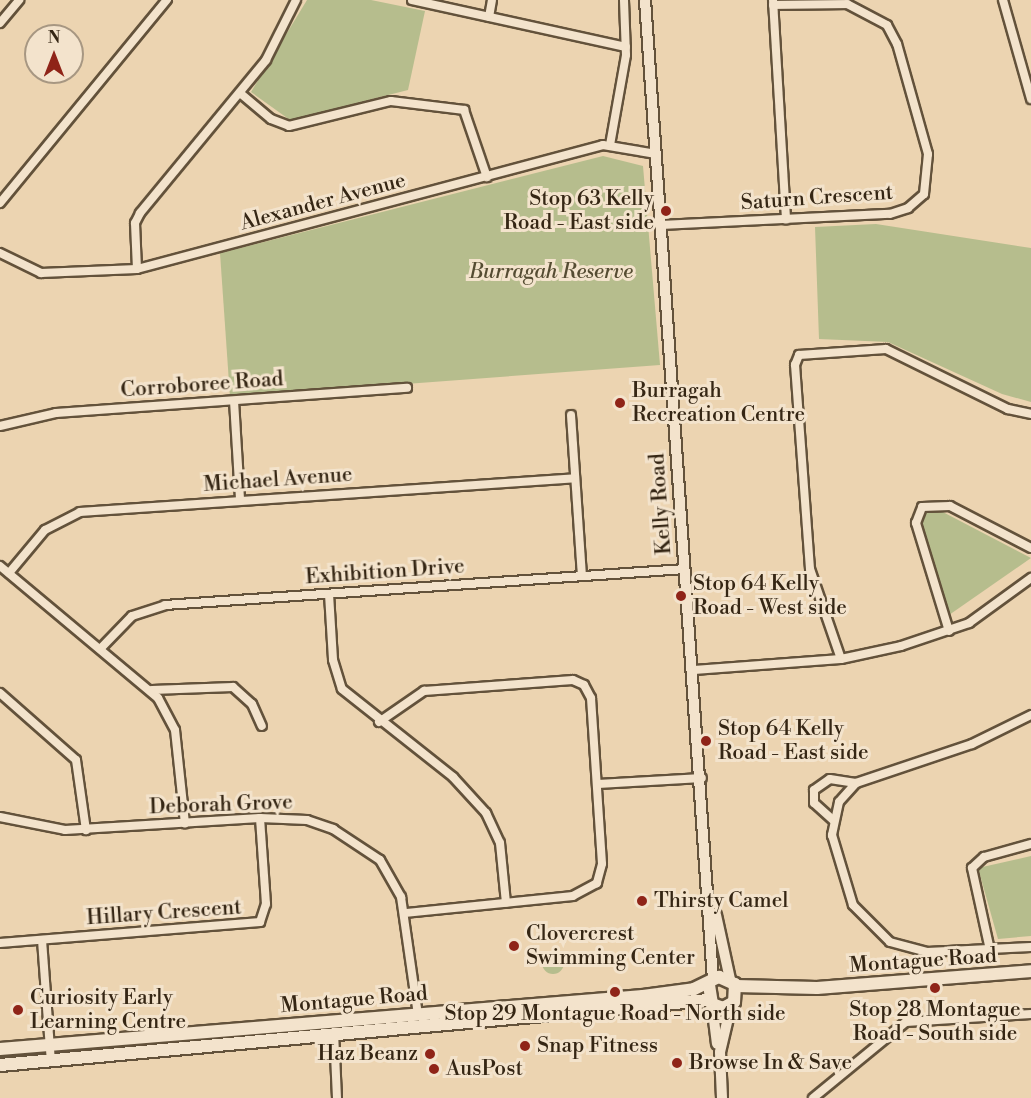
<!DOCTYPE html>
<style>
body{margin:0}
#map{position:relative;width:1031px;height:1098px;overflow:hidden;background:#ecd4b1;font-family:"Libre Bodoni",serif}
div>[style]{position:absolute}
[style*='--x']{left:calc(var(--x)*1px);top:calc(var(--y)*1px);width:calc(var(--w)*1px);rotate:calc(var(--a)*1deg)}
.green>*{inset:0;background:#b6bd8d}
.round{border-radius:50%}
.roads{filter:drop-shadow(2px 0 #63523b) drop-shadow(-2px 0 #63523b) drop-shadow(0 2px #63523b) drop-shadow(0 -2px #63523b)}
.minor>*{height:8px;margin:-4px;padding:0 4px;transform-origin:4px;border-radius:4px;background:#f3e3cc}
.tertiary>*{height:10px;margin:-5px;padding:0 5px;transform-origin:5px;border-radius:5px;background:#f3e3cc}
.secondary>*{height:12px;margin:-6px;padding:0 6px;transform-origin:6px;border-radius:6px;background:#f3e3cc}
.dots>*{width:16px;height:16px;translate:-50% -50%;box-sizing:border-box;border:3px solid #f3e3cc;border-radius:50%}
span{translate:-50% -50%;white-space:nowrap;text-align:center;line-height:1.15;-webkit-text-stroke:6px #f3e3cc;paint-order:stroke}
.street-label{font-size:21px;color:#352614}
.poi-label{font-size:21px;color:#352614}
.right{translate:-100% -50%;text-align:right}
.left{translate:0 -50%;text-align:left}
.park-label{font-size:21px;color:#554c32;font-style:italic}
.north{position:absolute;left:24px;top:24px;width:60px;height:60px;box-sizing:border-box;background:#f3e3cc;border:2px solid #a79782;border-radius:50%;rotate:0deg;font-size:16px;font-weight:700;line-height:24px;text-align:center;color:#352614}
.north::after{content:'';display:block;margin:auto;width:21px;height:27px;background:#8f2418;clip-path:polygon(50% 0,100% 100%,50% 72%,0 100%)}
</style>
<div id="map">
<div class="green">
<i style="clip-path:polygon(307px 0,371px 0,425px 11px,408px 90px,290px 120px,251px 92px)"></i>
<i style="clip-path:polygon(603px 156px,643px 166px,660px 365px,230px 397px,220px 253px)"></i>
<i style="clip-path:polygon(876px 224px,1031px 248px,1031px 402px,1002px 394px,888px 342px,819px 339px,815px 227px)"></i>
<i style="clip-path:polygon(939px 510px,1031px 558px,949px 615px,921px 524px,925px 513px)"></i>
<i style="clip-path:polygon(1031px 856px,1031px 936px,998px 939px,978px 868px)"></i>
<i class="round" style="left:542px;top:952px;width:22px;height:22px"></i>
</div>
<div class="roads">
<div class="minor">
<i style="--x:412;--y:0;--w:219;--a:12.4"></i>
<i style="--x:773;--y:0;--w:220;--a:86.6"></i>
<i style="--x:1003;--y:0;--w:103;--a:74.2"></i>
<i style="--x:489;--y:17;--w:17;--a:-80"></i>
<i style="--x:0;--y:23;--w:30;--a:-50"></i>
<i style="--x:240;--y:93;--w:40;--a:40"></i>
<i style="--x:271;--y:119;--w:19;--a:21"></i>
<i style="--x:289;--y:126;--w:105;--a:-13.8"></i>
<i style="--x:391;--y:101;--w:74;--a:7"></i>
<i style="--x:464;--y:110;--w:71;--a:71.1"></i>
<i style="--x:610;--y:145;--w:91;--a:-79.9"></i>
<i style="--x:626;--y:55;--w:55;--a:-92.1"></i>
<i style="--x:0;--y:203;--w:263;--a:-50.6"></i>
<i style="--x:661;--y:225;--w:229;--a:-2.8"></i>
<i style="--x:890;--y:214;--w:19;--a:-18"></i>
<i style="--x:908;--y:208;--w:21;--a:-41"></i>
<i style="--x:924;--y:194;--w:40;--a:-84.3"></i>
<i style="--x:928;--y:154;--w:114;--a:-105.7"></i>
<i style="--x:897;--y:44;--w:21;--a:-118"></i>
<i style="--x:887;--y:25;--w:45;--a:-152.3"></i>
<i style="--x:847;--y:4;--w:74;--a:179.2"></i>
<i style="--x:0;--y:253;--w:46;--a:26"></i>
<i style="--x:41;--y:273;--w:96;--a:-2.4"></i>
<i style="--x:137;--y:269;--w:482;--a:-14.9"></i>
<i style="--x:603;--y:145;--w:54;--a:9.6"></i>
<i style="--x:137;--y:269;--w:46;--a:-92.5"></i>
<i style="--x:135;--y:223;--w:11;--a:-63"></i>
<i style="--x:140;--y:213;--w:198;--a:-50.5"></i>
<i style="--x:266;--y:60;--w:67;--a:-63.4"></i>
<i style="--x:234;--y:401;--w:99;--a:86.5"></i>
<i style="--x:571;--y:415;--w:161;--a:86.1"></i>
<i style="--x:0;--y:426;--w:57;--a:-13.1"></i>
<i style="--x:56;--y:413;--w:352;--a:-4.1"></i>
<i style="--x:0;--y:566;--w:206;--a:39.9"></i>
<i style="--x:158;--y:698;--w:36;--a:62"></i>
<i style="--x:175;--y:730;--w:94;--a:83.9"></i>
<i style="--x:9;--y:573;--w:56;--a:-50.1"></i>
<i style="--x:45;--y:530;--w:39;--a:-27"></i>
<i style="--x:80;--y:512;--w:496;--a:-3.9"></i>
<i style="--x:329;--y:594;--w:66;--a:86.5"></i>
<i style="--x:333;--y:660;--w:30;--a:73"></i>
<i style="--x:342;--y:689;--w:142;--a:38.4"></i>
<i style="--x:453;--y:777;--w:49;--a:47.5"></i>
<i style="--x:486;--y:813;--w:33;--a:65"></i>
<i style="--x:500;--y:843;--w:60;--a:84.3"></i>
<i style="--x:949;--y:631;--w:113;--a:-107"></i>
<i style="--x:916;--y:523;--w:17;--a:-69"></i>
<i style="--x:922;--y:507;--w:28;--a:-2"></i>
<i style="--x:950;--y:506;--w:91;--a:27.4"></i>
<i style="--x:102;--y:647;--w:43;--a:-45.9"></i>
<i style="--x:132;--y:616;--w:35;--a:-18"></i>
<i style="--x:165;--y:605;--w:521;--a:-3.96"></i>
<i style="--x:841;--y:659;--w:95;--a:-109"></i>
<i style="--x:810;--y:569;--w:205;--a:-94.2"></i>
<i style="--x:795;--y:365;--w:11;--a:-68"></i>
<i style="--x:799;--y:355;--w:87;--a:-3.9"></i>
<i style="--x:886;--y:349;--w:136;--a:26.2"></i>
<i style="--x:1008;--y:409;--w:24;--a:12"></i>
<i style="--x:694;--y:670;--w:147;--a:-4.3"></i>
<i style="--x:841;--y:659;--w:61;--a:-12.2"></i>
<i style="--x:901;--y:646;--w:72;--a:-18.7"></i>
<i style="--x:969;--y:623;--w:77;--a:-36"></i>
<i style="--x:152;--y:690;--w:81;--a:-2.1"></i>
<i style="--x:233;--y:687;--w:25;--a:42"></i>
<i style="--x:252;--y:704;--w:24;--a:66"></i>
<i style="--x:0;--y:693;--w:101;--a:41.4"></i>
<i style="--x:76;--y:760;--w:71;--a:81.9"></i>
<i style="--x:1031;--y:715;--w:66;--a:153.8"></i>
<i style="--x:972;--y:744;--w:122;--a:161.4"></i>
<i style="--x:856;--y:783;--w:25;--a:132"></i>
<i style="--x:839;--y:802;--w:34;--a:102"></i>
<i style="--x:832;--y:835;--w:73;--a:73.3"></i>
<i style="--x:853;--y:905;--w:52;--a:45"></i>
<i style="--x:890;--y:942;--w:38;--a:15"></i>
<i style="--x:927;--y:952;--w:104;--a:-2.8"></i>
<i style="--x:379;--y:722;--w:55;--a:-34.6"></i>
<i style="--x:424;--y:691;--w:149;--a:-4.2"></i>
<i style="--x:573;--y:680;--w:12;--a:24"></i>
<i style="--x:584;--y:685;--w:15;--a:62"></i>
<i style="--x:591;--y:698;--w:166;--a:86.2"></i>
<i style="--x:602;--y:864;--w:20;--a:105"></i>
<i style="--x:597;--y:883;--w:27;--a:152"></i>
<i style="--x:573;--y:896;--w:167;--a:174.2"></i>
<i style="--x:598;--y:784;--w:104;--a:-3.3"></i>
<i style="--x:0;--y:817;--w:66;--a:11.3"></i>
<i style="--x:65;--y:830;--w:195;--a:-3.5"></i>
<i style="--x:260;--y:818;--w:47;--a:2.4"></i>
<i style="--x:307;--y:820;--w:28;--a:19"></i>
<i style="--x:333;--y:829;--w:56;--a:33.4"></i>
<i style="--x:380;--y:860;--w:43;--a:60.4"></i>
<i style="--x:401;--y:897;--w:119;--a:81.8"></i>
<i style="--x:833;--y:820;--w:25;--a:-138"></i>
<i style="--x:814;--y:803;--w:13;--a:-90"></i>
<i style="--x:814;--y:790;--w:19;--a:-35"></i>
<i style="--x:830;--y:779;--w:26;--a:9"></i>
<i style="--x:42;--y:940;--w:122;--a:85.8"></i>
<i style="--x:0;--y:943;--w:261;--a:-4.6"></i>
<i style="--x:260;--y:922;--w:19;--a:-72"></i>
<i style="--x:266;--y:904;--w:86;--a:-94"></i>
<i style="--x:990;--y:950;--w:84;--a:-102.4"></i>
<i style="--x:972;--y:868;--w:16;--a:-43"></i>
<i style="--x:984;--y:857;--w:49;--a:-15.5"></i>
<i style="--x:334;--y:1032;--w:66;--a:87.4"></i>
<i style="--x:813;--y:1098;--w:120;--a:-39.3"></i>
<i style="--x:906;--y:1022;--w:125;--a:-3.7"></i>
</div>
<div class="tertiary">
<i style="--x:645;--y:0;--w:982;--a:86.03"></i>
<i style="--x:716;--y:915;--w:66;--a:77.7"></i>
<i style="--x:712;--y:1004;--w:40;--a:82.9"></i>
<i style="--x:722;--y:1098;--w:46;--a:-92.5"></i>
<i style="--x:720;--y:1052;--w:48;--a:-76.8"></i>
</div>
<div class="secondary">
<i style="--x:736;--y:986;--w:81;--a:1.4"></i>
<i style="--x:817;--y:988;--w:215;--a:-4.5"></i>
<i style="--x:0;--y:1049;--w:645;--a:-4.71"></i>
<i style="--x:643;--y:996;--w:51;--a:-7.8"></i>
<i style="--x:694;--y:989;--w:28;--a:-26"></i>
<i style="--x:719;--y:977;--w:17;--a:24"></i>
<i style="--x:735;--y:984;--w:18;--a:93"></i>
<i style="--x:734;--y:1002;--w:13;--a:151"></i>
<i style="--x:723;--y:1008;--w:12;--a:-160"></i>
<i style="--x:712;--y:1004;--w:20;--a:-99"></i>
<i style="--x:0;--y:1065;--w:711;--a:-5.25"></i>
</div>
</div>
<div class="dots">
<i style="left:666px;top:211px;background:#8f2418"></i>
<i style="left:620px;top:403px;background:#8f2418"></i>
<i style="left:681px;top:596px;background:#8f2418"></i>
<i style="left:706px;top:741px;background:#8f2418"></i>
<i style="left:642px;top:901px;background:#8f2418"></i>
<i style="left:514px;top:946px;background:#8f2418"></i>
<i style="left:935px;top:988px;background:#8f2418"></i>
<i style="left:615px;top:992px;background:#8f2418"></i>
<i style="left:18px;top:1010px;background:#8f2418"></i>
<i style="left:525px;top:1046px;background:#8f2418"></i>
<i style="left:430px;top:1054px;background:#8f2418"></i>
<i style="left:677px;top:1063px;background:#8f2418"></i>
<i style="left:434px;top:1069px;background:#8f2418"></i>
</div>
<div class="street-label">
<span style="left:817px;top:198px;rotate:-4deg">Saturn Crescent</span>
<span style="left:323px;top:202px;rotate:-15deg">Alexander Avenue</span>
<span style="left:202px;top:385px;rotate:-4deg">Corroboree Road</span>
<span style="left:278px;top:480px;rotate:-4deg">Michael Avenue</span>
<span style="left:661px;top:504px;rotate:-94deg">Kelly Road</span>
<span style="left:385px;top:572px;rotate:-4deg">Exhibition Drive</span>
<span style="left:221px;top:805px;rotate:-2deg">Deborah Grove</span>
<span style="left:164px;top:913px;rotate:-4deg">Hillary Crescent</span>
<span style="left:923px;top:961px;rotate:-4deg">Montague Road</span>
<span style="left:354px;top:1000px;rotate:-5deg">Montague Road</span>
</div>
<div class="poi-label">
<span class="right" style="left:654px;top:211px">Stop 63 Kelly<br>Road - East side</span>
<span class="left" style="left:632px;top:403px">Burragah<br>Recreation Centre</span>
<span class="left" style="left:693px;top:596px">Stop 64 Kelly<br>Road - West side</span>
<span class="left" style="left:718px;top:741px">Stop 64 Kelly<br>Road - East side</span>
<span class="left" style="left:654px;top:901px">Thirsty Camel</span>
<span class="left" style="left:526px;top:946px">Clovercrest<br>Swimming Center</span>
<span class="left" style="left:30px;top:1010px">Curiosity Early<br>Learning Centre</span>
<span style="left:935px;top:1022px">Stop 28 Montague<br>Road - South side</span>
<span style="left:615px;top:1014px">Stop 29 Montague Road - North side</span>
<span class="left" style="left:537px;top:1046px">Snap Fitness</span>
<span class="right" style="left:418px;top:1054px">Haz Beanz</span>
<span class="left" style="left:689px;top:1063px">Browse In &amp; Save</span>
<span class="left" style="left:446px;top:1069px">AusPost</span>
</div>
<div class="park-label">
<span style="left:551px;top:272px">Burragah Reserve</span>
</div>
<div class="north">N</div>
</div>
